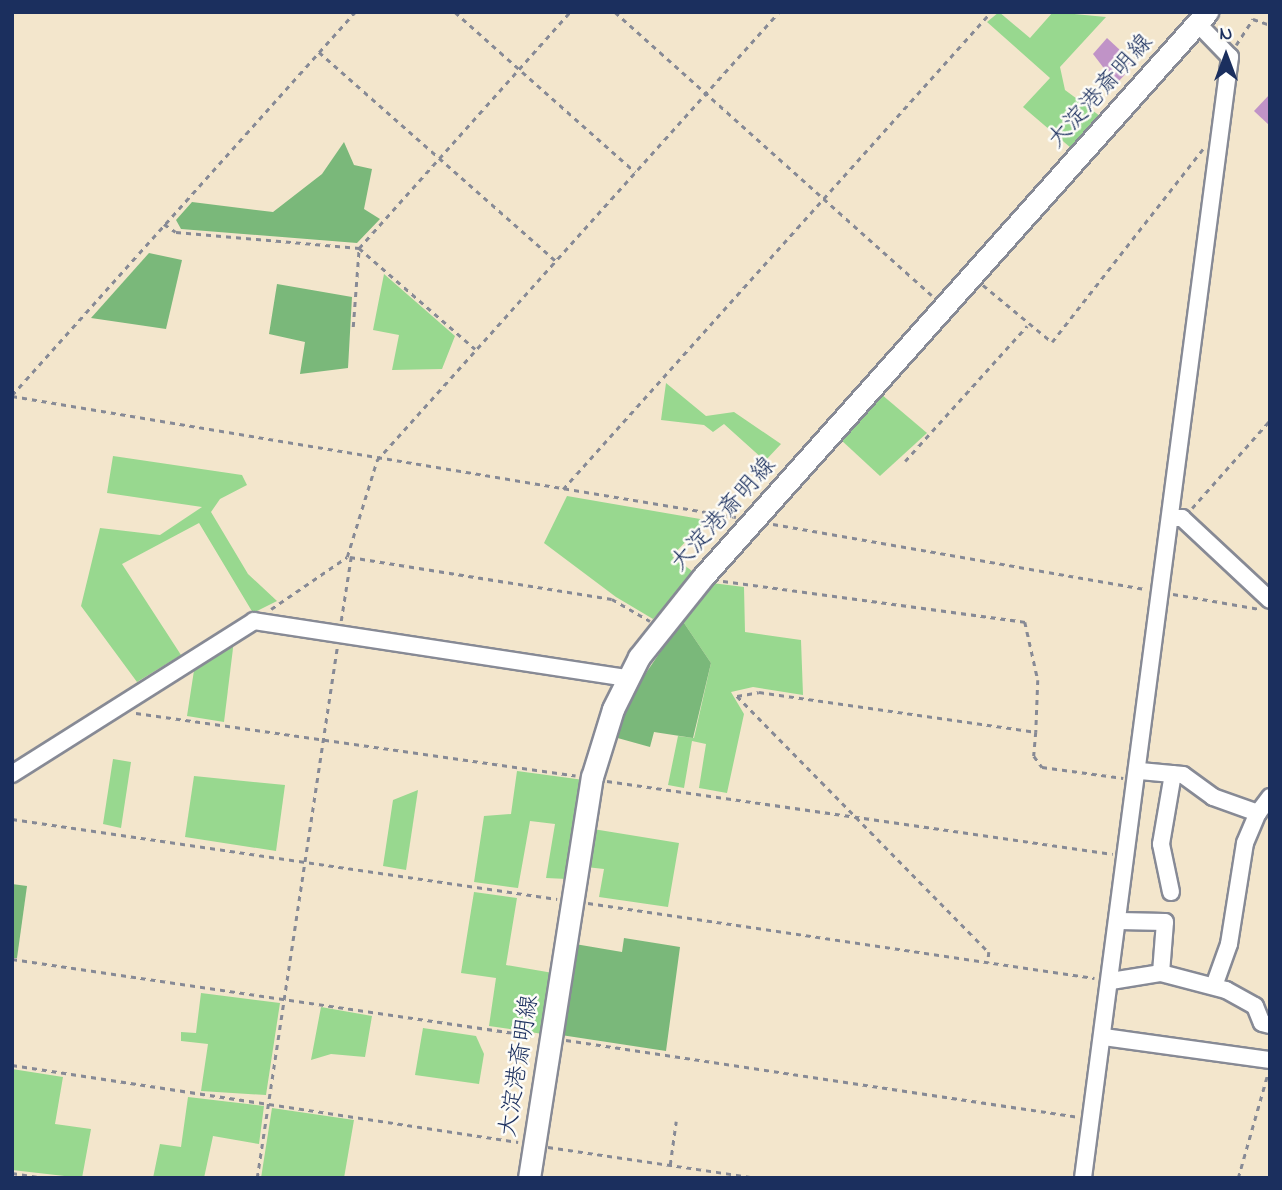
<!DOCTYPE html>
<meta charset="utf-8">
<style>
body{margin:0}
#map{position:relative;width:1282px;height:1190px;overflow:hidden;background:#f3e6cc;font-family:"Indie Flower","Klee One",sans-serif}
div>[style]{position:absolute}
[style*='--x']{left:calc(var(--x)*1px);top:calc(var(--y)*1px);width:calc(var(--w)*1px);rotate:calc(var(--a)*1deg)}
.green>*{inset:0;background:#98d88f}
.forest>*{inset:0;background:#7ab87a}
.building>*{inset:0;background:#c093c7}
.path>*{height:2.5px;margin-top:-1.25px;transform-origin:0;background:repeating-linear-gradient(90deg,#878a95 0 5px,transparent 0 10px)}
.roads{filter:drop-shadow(2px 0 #878a95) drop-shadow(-2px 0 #878a95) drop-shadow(0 2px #878a95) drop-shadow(0 -2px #878a95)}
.minor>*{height:16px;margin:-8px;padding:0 8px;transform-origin:8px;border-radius:8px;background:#fff}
.major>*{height:21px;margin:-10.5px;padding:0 10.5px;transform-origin:10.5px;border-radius:10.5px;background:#fff}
span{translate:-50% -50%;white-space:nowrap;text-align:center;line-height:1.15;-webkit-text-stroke:5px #fdfcf7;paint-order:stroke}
.street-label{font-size:24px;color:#1b2f5e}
.frame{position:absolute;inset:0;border:14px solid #1b2f5e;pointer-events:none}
.north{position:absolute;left:1191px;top:21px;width:70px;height:70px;-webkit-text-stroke:5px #fdfcf7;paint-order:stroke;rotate:0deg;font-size:19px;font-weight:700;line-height:28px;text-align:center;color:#1b2f5e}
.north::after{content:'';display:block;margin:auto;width:24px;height:32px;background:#1b2f5e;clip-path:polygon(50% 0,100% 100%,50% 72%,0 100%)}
</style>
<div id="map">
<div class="green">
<i style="clip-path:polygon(999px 12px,1030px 38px,1053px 12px,1106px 17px,1060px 67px,1065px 90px,1100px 116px,1071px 148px,1023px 107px,1050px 78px,987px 22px)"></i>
<i style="clip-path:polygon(384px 274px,455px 336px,442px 369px,392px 370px,399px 335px,373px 330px)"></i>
<i style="clip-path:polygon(666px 383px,706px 416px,734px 412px,781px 444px,765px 461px,724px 424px,713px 432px,704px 425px,661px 420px)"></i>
<i style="clip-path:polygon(881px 394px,927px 433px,880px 476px,840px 439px)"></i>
<i style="clip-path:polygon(113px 456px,242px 475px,247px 485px,220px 499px,211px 512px,248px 574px,277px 601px,253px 613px,199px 523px,122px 564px,181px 655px,137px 682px,81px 606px,100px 528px,160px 535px,202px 507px,107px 493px)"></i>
<i style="clip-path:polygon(567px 496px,706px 520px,672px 556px,696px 574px,653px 619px,616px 597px,544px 543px)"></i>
<i style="clip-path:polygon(712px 583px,744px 587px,745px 632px,801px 640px,803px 695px,753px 687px,731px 692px,744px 714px,727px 793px,699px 788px,706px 744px,692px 741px,684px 788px,668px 785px,678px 736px,694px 738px,711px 663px,682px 620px)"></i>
<i style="clip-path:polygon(234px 640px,224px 722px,187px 716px,195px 664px)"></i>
<i style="clip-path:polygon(113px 759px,131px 762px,121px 828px,103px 824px)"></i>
<i style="clip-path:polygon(517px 771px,584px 780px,567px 879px,546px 878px,555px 824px,530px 821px,518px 888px,474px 882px,484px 816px,511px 814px)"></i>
<i style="clip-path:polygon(194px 776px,285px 785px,276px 851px,185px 837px)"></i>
<i style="clip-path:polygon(418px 790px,406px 870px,383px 866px,393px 800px)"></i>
<i style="clip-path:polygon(593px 829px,679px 843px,668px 907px,599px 897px,604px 869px,586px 867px)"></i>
<i style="clip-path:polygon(474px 892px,517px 898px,506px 965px,553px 973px,543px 1034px,489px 1026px,496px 978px,461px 973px)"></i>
<i style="clip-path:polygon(201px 993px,280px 1003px,266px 1095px,201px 1091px,208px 1044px,181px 1041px,181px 1032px,196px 1033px)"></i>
<i style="clip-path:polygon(321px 1007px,372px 1016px,365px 1057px,331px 1054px,311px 1060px)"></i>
<i style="clip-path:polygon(423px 1028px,476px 1036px,484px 1054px,479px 1084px,415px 1075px)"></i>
<i style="clip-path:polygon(12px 1069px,63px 1077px,55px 1124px,91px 1129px,82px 1178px,12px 1170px)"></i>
<i style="clip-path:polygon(188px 1097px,264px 1106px,259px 1144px,213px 1136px,204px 1178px,153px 1178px,160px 1144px,181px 1147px)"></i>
<i style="clip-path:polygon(272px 1108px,354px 1120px,344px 1178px,261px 1178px)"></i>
</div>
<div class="forest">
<i style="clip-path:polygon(344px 142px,354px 165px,372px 169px,364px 209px,380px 219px,357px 243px,181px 229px,176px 220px,192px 202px,273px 212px,322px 174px)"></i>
<i style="clip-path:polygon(149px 253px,182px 260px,166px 329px,91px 318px)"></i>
<i style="clip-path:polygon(277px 284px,352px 297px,348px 368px,300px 374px,305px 342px,269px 334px)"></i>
<i style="clip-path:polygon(682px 620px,711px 663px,693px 738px,654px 732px,650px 747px,614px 737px,633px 692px)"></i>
<i style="clip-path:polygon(12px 884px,27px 886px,17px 958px,12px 958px)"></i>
<i style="clip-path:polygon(624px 938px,680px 947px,666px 1051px,561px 1035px,575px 944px,622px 952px)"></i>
</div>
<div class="building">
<i style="clip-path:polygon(1107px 38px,1135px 64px,1116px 84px,1093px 54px)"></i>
<i style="clip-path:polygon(1270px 94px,1270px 126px,1254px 111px)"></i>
</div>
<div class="path">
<i style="--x:455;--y:12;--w:241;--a:41.6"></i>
<i style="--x:615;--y:12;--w:425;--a:41.8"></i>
<i style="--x:1236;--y:45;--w:31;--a:-57"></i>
<i style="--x:1253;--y:19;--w:18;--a:19"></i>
<i style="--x:319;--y:52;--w:315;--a:41.4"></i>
<i style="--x:164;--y:224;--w:14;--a:34"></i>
<i style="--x:176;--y:232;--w:184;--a:5"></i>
<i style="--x:359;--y:248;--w:317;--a:-48.2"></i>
<i style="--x:359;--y:248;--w:154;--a:41"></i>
<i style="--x:983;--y:285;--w:89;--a:39.6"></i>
<i style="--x:1052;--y:342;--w:245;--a:-52"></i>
<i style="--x:353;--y:327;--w:79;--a:-85.7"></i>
<i style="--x:12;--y:395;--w:514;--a:-48.15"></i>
<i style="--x:12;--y:396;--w:734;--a:9.49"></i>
<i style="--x:905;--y:461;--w:182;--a:-47.9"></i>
<i style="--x:563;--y:489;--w:641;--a:-48.1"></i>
<i style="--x:1192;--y:508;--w:118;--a:-48.4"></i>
<i style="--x:773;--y:524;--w:379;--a:9.9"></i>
<i style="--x:350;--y:557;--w:265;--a:9.1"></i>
<i style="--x:612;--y:599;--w:44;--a:30.1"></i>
<i style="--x:723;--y:581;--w:305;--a:7.7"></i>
<i style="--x:1025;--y:622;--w:59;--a:77.4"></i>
<i style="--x:1038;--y:680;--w:52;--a:92.2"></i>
<i style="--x:1173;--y:594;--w:88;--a:9.8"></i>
<i style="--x:271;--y:609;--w:92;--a:-34.4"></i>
<i style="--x:347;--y:557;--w:102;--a:-72.8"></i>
<i style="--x:377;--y:460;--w:602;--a:-48.1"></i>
<i style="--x:341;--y:621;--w:65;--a:-81.1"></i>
<i style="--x:737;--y:696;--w:22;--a:-10"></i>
<i style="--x:759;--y:692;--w:280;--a:8.2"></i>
<i style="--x:1036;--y:732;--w:24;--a:95"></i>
<i style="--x:1034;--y:756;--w:14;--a:54"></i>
<i style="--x:1042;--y:767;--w:82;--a:7.7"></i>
<i style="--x:737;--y:696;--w:359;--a:45.5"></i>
<i style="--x:989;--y:952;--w:11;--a:95"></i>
<i style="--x:136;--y:713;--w:444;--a:8.1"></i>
<i style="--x:607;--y:781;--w:511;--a:8.21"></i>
<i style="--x:12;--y:819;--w:551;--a:8.35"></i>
<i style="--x:588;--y:903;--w:512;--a:8.43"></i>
<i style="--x:12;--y:959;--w:529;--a:8.38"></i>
<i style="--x:566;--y:1040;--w:519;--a:8.54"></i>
<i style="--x:12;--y:1065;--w:512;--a:8.65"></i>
<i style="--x:548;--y:1147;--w:213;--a:8.4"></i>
<i style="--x:670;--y:1165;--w:44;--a:-82.2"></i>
<i style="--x:12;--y:1173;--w:31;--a:9"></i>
<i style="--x:257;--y:1178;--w:536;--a:-81.42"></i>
<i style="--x:1238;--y:1178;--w:109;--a:-74.1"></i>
</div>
<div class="roads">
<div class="minor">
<i style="--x:1174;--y:518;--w:8;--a:0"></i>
<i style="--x:1182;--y:518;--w:120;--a:43"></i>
<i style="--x:1140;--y:771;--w:43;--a:5.3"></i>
<i style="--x:1183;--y:775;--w:37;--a:36"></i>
<i style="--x:1213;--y:797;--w:48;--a:19.6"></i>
<i style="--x:1258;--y:813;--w:20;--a:-53"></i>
<i style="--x:12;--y:774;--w:286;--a:-32.3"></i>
<i style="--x:254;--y:621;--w:378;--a:8.7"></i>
<i style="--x:1171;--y:892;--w:49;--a:-101.8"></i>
<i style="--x:1161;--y:844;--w:71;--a:-80.3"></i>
<i style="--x:1119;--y:921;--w:46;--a:1.2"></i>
<i style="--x:1165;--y:922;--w:51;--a:94.5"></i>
<i style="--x:1111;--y:981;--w:51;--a:-9.1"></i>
<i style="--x:1161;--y:973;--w:67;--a:14.7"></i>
<i style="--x:1226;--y:990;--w:33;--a:29"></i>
<i style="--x:1255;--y:1006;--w:18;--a:68"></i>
<i style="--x:1262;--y:1023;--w:8;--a:14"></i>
<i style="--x:1214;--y:986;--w:45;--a:-70.3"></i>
<i style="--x:1229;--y:944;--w:102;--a:-81"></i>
<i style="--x:1245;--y:843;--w:33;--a:-67"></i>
<i style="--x:1104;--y:1037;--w:168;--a:7.9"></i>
<i style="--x:1083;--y:1178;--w:1131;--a:-82.53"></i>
<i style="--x:1230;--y:57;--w:47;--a:-134.1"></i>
</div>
<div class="major">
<i style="--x:529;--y:1178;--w:406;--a:-81.1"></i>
<i style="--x:592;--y:777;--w:71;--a:-72.8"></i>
<i style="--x:613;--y:709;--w:58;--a:-63.4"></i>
<i style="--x:639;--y:657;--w:101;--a:-51.4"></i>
<i style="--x:702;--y:578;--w:759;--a:-48.26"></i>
</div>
</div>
<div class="street-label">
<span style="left:1101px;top:92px;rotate:-48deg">大淀港斎明線</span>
<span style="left:724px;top:515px;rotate:-48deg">大淀港斎明線</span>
<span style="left:520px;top:1066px;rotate:-81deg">大淀港斎明線</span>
</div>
<div class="frame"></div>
<div class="north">N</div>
</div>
